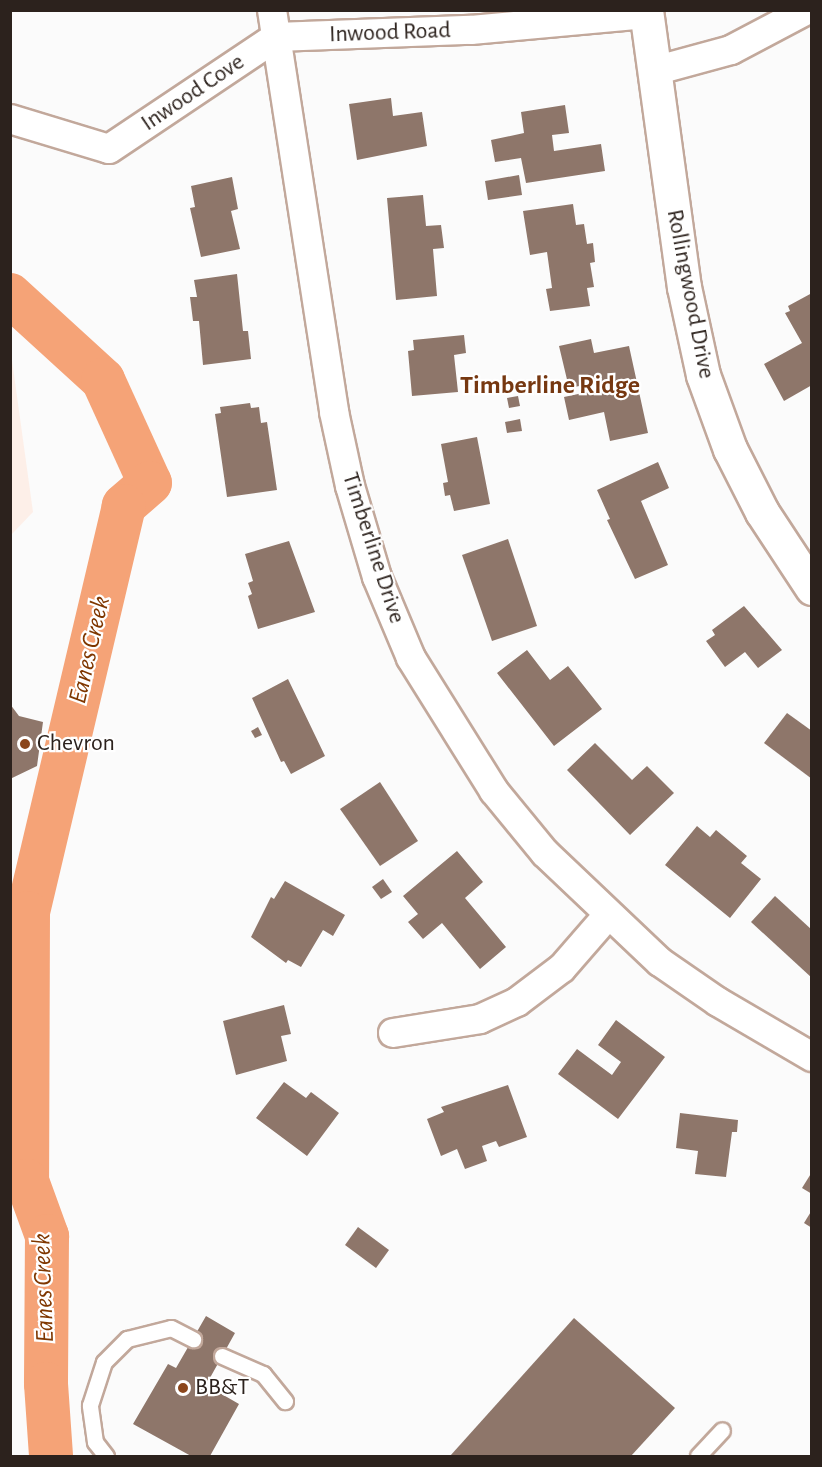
<!DOCTYPE html>
<style>
body{margin:0}
#map{position:relative;width:822px;height:1467px;overflow:hidden;background:#fbfbfb;font-family:"Alegreya Sans",sans-serif}
div>[style]{position:absolute}
[style*='--x']{left:calc(var(--x)*1px);top:calc(var(--y)*1px);width:calc(var(--w)*1px);rotate:calc(var(--a)*1deg)}
.built>*{inset:0;background:#fdefe8}
.river>*{height:44px;margin:-22px;padding:0 22px;transform-origin:22px;border-radius:22px;background:#f5a377}
.building>*{inset:0;background:#8e766a}
.roads{filter:drop-shadow(2px 0 #c2a89b) drop-shadow(-2px 0 #c2a89b) drop-shadow(0 2px #c2a89b) drop-shadow(0 -2px #c2a89b)}
.service>*{height:15px;margin:-7.5px;padding:0 7.5px;transform-origin:7.5px;border-radius:7.5px;background:#fff}
.minor>*{height:28px;margin:-14px;padding:0 14px;transform-origin:14px;border-radius:14px;background:#fff}
.tertiary>*{height:33px;margin:-16.5px;padding:0 16.5px;transform-origin:16.5px;border-radius:16.5px;background:#fff}
.dots>*{width:16px;height:16px;translate:-50% -50%;box-sizing:border-box;border:3px solid #fff;border-radius:50%}
span{translate:-50% -50%;white-space:nowrap;text-align:center;line-height:1.15;-webkit-text-stroke:4.5px #fff;paint-order:stroke}
.street-label{font-size:24px;color:#2c221d}
.poi-label{font-size:24px;color:#2c221d}
.left{translate:0 -50%;text-align:left}
.neighbourhood-label{font-size:26px;color:#763811;font-weight:700}
.water-label{font-size:26px;color:#7f3700;font-style:italic}
.frame{position:absolute;inset:0;border:12px solid #2c221d;pointer-events:none}
</style>
<div id="map">
<div class="built">
<i style="clip-path:polygon(11px 353px,33px 512px,11px 535px,10px 535px)"></i>
</div>
<div class="river">
<i style="--x:10;--y:295;--w:126;--a:42.4"></i>
<i style="--x:103;--y:380;--w:113;--a:65.5"></i>
<i style="--x:150;--y:483;--w:35;--a:139"></i>
<i style="--x:124;--y:506;--w:418;--a:103.3"></i>
<i style="--x:28;--y:913;--w:268;--a:90.2"></i>
<i style="--x:27;--y:1181;--w:59;--a:70"></i>
<i style="--x:47;--y:1236;--w:148;--a:90.4"></i>
<i style="--x:46;--y:1384;--w:72;--a:86"></i>
</div>
<div class="building">
<i style="clip-path:polygon(391px 98px,393px 116px,422px 112px,427px 146px,357px 160px,349px 104px)"></i>
<i style="clip-path:polygon(565px 105px,569px 133px,552px 135px,554px 151px,601px 144px,605px 171px,526px 183px,521px 158px,495px 162px,491px 140px,524px 133px,521px 112px)"></i>
<i style="clip-path:polygon(519px 175px,522px 195px,488px 200px,485px 181px)"></i>
<i style="clip-path:polygon(232px 177px,238px 209px,231px 211px,240px 249px,201px 257px,190px 208px,195px 207px,191px 186px)"></i>
<i style="clip-path:polygon(423px 195px,426px 226px,441px 225px,444px 248px,433px 249px,437px 296px,396px 300px,387px 198px)"></i>
<i style="clip-path:polygon(573px 204px,576px 225px,584px 224px,587px 244px,593px 243px,595px 262px,590px 263px,594px 287px,587px 288px,590px 306px,550px 311px,546px 289px,552px 288px,547px 252px,530px 255px,523px 211px)"></i>
<i style="clip-path:polygon(237px 274px,243px 331px,248px 331px,251px 359px,203px 365px,199px 321px,193px 321px,190px 297px,197px 297px,194px 280px)"></i>
<i style="clip-path:polygon(812px 293px,812px 385px,784px 401px,764px 364px,802px 343px,785px 313px,790px 311px,788px 306px)"></i>
<i style="clip-path:polygon(464px 335px,466px 353px,454px 355px,458px 392px,412px 396px,408px 351px,414px 350px,413px 340px)"></i>
<i style="clip-path:polygon(591px 339px,594px 353px,629px 346px,648px 433px,610px 441px,604px 412px,569px 420px,564px 397px,597px 390px,595px 383px,569px 388px,559px 346px)"></i>
<i style="clip-path:polygon(518px 396px,520px 406px,509px 408px,507px 398px)"></i>
<i style="clip-path:polygon(250px 403px,251px 408px,259px 407px,261px 423px,267px 422px,277px 490px,227px 497px,215px 414px,221px 413px,220px 407px)"></i>
<i style="clip-path:polygon(520px 419px,522px 431px,507px 433px,505px 422px)"></i>
<i style="clip-path:polygon(477px 437px,490px 504px,454px 511px,450px 495px,445px 496px,443px 483px,448px 482px,441px 444px)"></i>
<i style="clip-path:polygon(658px 462px,669px 488px,641px 501px,668px 565px,635px 579px,607px 520px,610px 519px,597px 490px)"></i>
<i style="clip-path:polygon(508px 539px,537px 626px,492px 641px,462px 555px)"></i>
<i style="clip-path:polygon(289px 541px,315px 612px,258px 629px,248px 596px,252px 594px,248px 583px,253px 581px,245px 554px)"></i>
<i style="clip-path:polygon(744px 606px,782px 650px,758px 668px,745px 652px,725px 667px,706px 641px,715px 635px,712px 630px)"></i>
<i style="clip-path:polygon(527px 650px,550px 680px,568px 666px,602px 709px,554px 746px,497px 673px)"></i>
<i style="clip-path:polygon(288px 679px,325px 756px,291px 774px,284px 761px,281px 762px,252px 698px)"></i>
<i style="clip-path:polygon(10px 704px,19px 716px,43px 722px,37px 766px,10px 779px)"></i>
<i style="clip-path:polygon(787px 713px,812px 731px,812px 779px,764px 743px)"></i>
<i style="clip-path:polygon(258px 727px,262px 735px,255px 738px,251px 731px)"></i>
<i style="clip-path:polygon(595px 743px,632px 780px,647px 766px,674px 793px,630px 835px,567px 770px)"></i>
<i style="clip-path:polygon(380px 782px,418px 841px,380px 866px,340px 809px)"></i>
<i style="clip-path:polygon(697px 826px,710px 837px,716px 830px,747px 856px,741px 863px,761px 879px,730px 918px,665px 865px)"></i>
<i style="clip-path:polygon(457px 851px,483px 882px,465px 898px,506px 947px,480px 969px,442px 923px,423px 939px,408px 922px,418px 914px,403px 896px)"></i>
<i style="clip-path:polygon(383px 879px,392px 892px,381px 899px,372px 887px)"></i>
<i style="clip-path:polygon(285px 881px,345px 915px,333px 936px,323px 930px,301px 967px,288px 960px,286px 963px,251px 937px,271px 897px,274px 899px)"></i>
<i style="clip-path:polygon(775px 896px,812px 930px,812px 978px,751px 922px)"></i>
<i style="clip-path:polygon(284px 1005px,291px 1034px,281px 1036px,287px 1061px,236px 1075px,223px 1021px)"></i>
<i style="clip-path:polygon(616px 1020px,665px 1057px,618px 1119px,558px 1074px,577px 1049px,612px 1075px,621px 1062px,598px 1045px)"></i>
<i style="clip-path:polygon(284px 1082px,306px 1098px,311px 1092px,339px 1113px,307px 1156px,256px 1118px)"></i>
<i style="clip-path:polygon(508px 1085px,527px 1137px,499px 1147px,496px 1141px,482px 1146px,487px 1161px,465px 1169px,457px 1149px,441px 1156px,427px 1119px,444px 1112px,441px 1107px)"></i>
<i style="clip-path:polygon(680px 1113px,738px 1120px,737px 1132px,732px 1132px,726px 1177px,695px 1174px,698px 1151px,676px 1148px)"></i>
<i style="clip-path:polygon(812px 1172px,812px 1194px,802px 1188px)"></i>
<i style="clip-path:polygon(812px 1210px,812px 1228px,804px 1223px)"></i>
<i style="clip-path:polygon(358px 1227px,389px 1250px,376px 1268px,345px 1245px)"></i>
<i style="clip-path:polygon(206px 1316px,235px 1333px,206px 1385px,239px 1404px,210px 1456px,191px 1456px,133px 1424px,168px 1364px,176px 1368px)"></i>
<i style="clip-path:polygon(574px 1318px,675px 1408px,631px 1456px,450px 1456px)"></i>
</div>
<div class="roads">
<div class="service">
<i style="--x:222;--y:1356;--w:45;--a:23.7"></i>
<i style="--x:263;--y:1374;--w:35;--a:51"></i>
<i style="--x:106;--y:1456;--w:18;--a:-128"></i>
<i style="--x:95;--y:1442;--w:37;--a:-98"></i>
<i style="--x:90;--y:1405;--w:45;--a:-72"></i>
<i style="--x:104;--y:1362;--w:33;--a:-45"></i>
<i style="--x:127;--y:1339;--w:45;--a:-14"></i>
<i style="--x:171;--y:1328;--w:25;--a:27"></i>
<i style="--x:698;--y:1456;--w:35;--a:-47"></i>
</div>
<div class="minor">
<i style="--x:272;--y:10;--w:407;--a:81.2"></i>
<i style="--x:334;--y:412;--w:76;--a:77.8"></i>
<i style="--x:350;--y:486;--w:95;--a:73.5"></i>
<i style="--x:377;--y:577;--w:88;--a:67.2"></i>
<i style="--x:411;--y:658;--w:157;--a:58"></i>
<i style="--x:494;--y:791;--w:80;--a:50.6"></i>
<i style="--x:545;--y:853;--w:158;--a:43.5"></i>
<i style="--x:660;--y:962;--w:70;--a:34.6"></i>
<i style="--x:718;--y:1002;--w:109;--a:30.3"></i>
<i style="--x:654;--y:71;--w:80;--a:-15.3"></i>
<i style="--x:731;--y:50;--w:86;--a:-27.8"></i>
<i style="--x:10;--y:119;--w:103;--a:16.9"></i>
<i style="--x:109;--y:149;--w:201;--a:-33.8"></i>
<i style="--x:276;--y:37;--w:195;--a:-2.1"></i>
<i style="--x:471;--y:30;--w:176;--a:-5.2"></i>
<i style="--x:393;--y:1033;--w:88;--a:-9.1"></i>
<i style="--x:480;--y:1019;--w:41;--a:-24.7"></i>
<i style="--x:517;--y:1002;--w:56;--a:-37.1"></i>
<i style="--x:562;--y:968;--w:70;--a:-49"></i>
</div>
<div class="tertiary">
<i style="--x:646;--y:10;--w:280;--a:82.2"></i>
<i style="--x:684;--y:287;--w:90;--a:77.8"></i>
<i style="--x:703;--y:375;--w:79;--a:70"></i>
<i style="--x:730;--y:449;--w:71;--a:63.1"></i>
<i style="--x:762;--y:512;--w:91;--a:56.7"></i>
</div>
</div>
<div class="dots">
<i style="left:25px;top:744px;background:#8b461c"></i>
<i style="left:183px;top:1388px;background:#8b461c"></i>
</div>
<div class="street-label">
<span style="left:390px;top:33px;rotate:-2deg">Inwood Road</span>
<span style="left:193px;top:93px;rotate:-34deg">Inwood Cove</span>
<span style="left:690px;top:294px;rotate:79deg">Rollingwood Drive</span>
<span style="left:373px;top:548px;rotate:72deg">Timberline Drive</span>
</div>
<div class="poi-label">
<span class="left" style="left:37px;top:744px">Chevron</span>
<span class="left" style="left:195px;top:1388px">BB&amp;T</span>
</div>
<div class="neighbourhood-label">
<span style="left:550px;top:386px">Timberline Ridge</span>
</div>
<div class="water-label">
<span style="left:90px;top:650px;rotate:-77deg">Eanes Creek</span>
<span style="left:44px;top:1288px;rotate:-92deg">Eanes Creek</span>
</div>
<div class="frame"></div>
</div>
